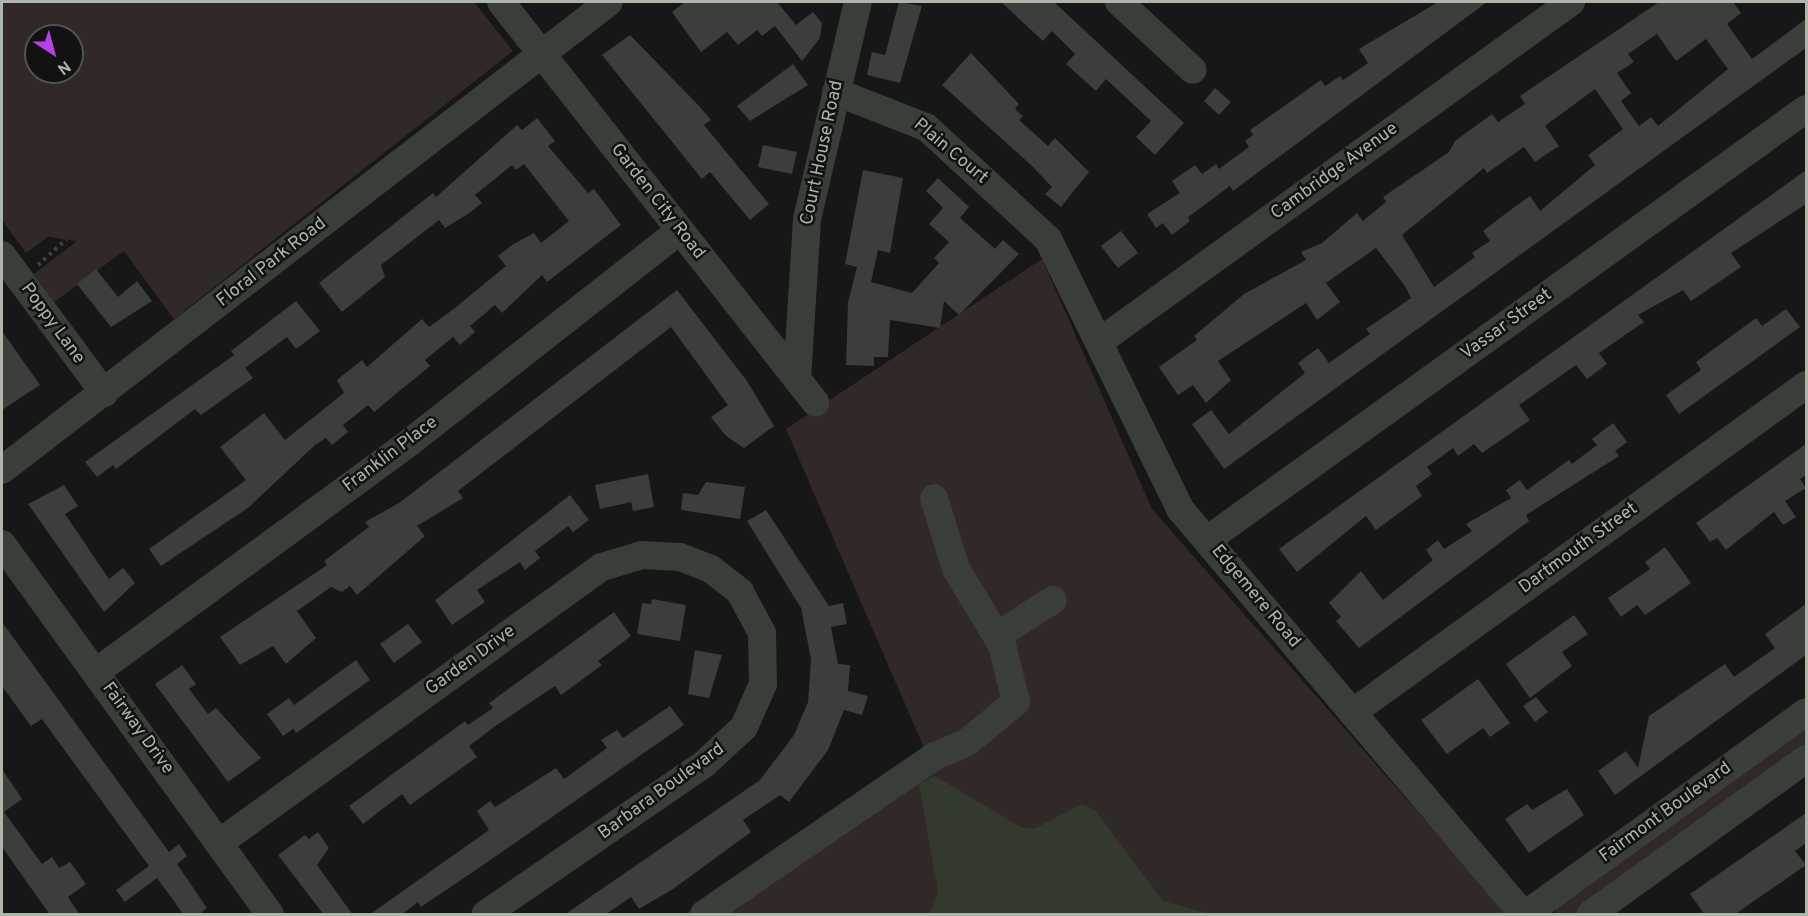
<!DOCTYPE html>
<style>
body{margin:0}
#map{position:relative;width:1808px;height:916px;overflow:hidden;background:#161716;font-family:Overpass,sans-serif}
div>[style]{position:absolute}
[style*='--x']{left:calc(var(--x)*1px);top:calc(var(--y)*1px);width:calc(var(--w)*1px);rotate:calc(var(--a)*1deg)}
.green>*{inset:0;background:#312928}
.water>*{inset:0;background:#333a2d}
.building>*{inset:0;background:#3b3e3b}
.path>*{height:4px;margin-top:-2px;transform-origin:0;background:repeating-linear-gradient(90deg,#3e433d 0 3px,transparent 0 7.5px)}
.minor>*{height:28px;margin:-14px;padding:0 14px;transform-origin:14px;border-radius:14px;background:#393e39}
span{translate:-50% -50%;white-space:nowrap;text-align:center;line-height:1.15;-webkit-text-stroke:5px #111211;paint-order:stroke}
.street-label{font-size:18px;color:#acb6a9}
.frame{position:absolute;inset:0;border:3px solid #acb6a9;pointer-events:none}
.north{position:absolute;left:24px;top:24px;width:60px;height:60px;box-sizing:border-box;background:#111211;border:2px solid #4f544e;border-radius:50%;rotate:144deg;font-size:16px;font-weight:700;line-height:24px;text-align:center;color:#acb6a9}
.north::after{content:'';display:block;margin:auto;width:21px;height:27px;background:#b940e5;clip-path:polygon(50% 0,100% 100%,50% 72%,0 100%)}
</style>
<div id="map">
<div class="green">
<i style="clip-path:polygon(evenodd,2px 2px,474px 2px,513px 51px,174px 319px,124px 251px,54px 302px,34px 274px,77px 241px,48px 237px,26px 253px,2px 220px,2px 2px,36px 36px,72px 36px,72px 72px,36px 72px,36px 36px)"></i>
<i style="clip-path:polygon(1042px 259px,1152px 509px,1507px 914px,686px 914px,925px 750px,786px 429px)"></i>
<i style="clip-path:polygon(1806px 726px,1806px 748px,1576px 914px,1554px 914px,1557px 906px)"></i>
</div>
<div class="water">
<i style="clip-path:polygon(935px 776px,1022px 828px,1036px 828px,1082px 804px,1095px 810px,1163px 901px,1209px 914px,930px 914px,938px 891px,919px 784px)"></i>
</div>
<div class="building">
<i style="clip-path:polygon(685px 2px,777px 2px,796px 25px,813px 12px,822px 23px,820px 38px,802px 61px,775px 26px,762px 36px,757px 30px,738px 45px,727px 32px,701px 52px,672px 12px)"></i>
<i style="clip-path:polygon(899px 2px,922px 6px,900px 83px,867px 75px,872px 52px,885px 55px)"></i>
<i style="clip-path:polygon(1001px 2px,1054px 2px,1184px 123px,1155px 155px,1136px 137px,1151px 121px,1106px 79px,1096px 91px,1066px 64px,1075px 54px,1052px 31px,1043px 41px)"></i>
<i style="clip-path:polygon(1438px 2px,1487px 2px,1233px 191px,1230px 186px,1188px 217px,1190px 221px,1172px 235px,1163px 223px,1156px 228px,1147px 214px,1180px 193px,1172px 181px,1195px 165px,1202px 174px,1216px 164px,1219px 169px,1249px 147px,1245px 141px,1253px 135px,1250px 130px,1321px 80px,1325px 86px,1340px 76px,1343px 80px,1368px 63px,1359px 49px)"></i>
<i style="clip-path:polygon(evenodd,1659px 2px,1733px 2px,1741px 13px,1727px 24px,1752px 59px,1806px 19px,1806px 48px,1224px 469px,1192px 424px,1211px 410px,1229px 434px,1305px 373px,1298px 363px,1318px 348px,1329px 363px,1370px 334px,1366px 329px,1411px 298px,1405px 286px,1376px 248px,1326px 283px,1340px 302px,1317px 320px,1306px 303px,1218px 361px,1231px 380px,1206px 403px,1193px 385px,1178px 395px,1159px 367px,1197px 340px,1194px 336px,1244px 294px,1306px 260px,1301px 252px,1322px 243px,1357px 213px,1363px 221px,1386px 202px,1383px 197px,1449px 152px,1455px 141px,1492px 114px,1498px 122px,1525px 104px,1520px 96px,1659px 2px,1657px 34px,1676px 61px,1706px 39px,1728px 69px,1658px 126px,1651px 117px,1639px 126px,1621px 101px,1631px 93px,1617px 73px,1634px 62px,1628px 54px,1657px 34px,1659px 2px,1595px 89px,1623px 129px,1588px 155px,1595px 165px,1540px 211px,1530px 196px,1509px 211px,1483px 231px,1490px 241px,1472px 253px,1475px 257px,1434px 287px,1402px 235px,1484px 168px,1487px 173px,1524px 147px,1535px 162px,1559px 146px,1545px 126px,1595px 89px)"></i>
<i style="clip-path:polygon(630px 35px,700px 107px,711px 120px,704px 125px,769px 204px,750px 220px,710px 172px,702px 179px,602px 55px)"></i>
<i style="clip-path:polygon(971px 53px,1019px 104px,1015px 109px,1023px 116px,1019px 120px,1048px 146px,1055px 138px,1089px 172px,1061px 207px,1045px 194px,1052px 187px,1031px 165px,942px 85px)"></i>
<i style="clip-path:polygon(793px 64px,808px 85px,750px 121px,737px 106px)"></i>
<i style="clip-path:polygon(1215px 88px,1231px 102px,1219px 115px,1204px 101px)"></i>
<i style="clip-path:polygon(537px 118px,555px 141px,548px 146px,588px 193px,594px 189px,621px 225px,547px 282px,542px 275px,502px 313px,495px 305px,470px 326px,475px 332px,460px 345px,453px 337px,425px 360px,430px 366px,374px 412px,368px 405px,343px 425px,348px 432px,332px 445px,326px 438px,315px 445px,248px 508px,161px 566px,149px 549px,246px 480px,220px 447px,264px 413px,285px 440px,344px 393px,337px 380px,362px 360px,367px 367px,422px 319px,429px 327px,455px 308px,506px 266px,498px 256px,512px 245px,534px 233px,541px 243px,569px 221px,524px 164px,516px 170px,512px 165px,475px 195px,482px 203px,468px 214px,445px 228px,439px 220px,381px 265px,385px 277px,342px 312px,319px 283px,433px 193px,436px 197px,517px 125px,522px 130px)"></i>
<i style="clip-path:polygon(763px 145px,797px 152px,792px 174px,758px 167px)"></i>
<i style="clip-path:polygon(863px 170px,903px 178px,890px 253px,878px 250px,871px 282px,912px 293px,939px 263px,934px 258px,949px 242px,929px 224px,943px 208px,926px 191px,938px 178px,969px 207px,960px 218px,995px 249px,1003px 240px,1019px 254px,959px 315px,944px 301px,940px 328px,890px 320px,888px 357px,874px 357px,874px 366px,846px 365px,848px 302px,857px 267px,845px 264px)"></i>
<i style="clip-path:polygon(1806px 170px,1806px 204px,1731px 253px,1741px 267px,1691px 301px,1683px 290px,1638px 315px,1644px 322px,1599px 353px,1607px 364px,1587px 379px,1576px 365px,1519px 405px,1530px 420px,1482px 453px,1474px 444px,1458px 456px,1453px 448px,1427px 467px,1432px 474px,1416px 486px,1422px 496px,1376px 530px,1366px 516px,1297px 572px,1279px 549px)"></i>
<i style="clip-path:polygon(1121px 231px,1138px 253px,1118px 268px,1101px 246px)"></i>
<i style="clip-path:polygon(96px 269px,118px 297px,137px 281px,152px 301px,111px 327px,77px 284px)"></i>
<i style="clip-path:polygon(677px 290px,747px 381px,774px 426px,744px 448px,726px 436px,711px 417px,728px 405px,671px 327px,458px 491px,463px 498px,417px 526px,425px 536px,357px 595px,350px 586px,342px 592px,331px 587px,297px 611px,316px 638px,286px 664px,273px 646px,240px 665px,220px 637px,327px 565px,324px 561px,369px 527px,365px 522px,399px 503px)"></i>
<i style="clip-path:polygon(296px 301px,320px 331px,296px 349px,287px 337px,245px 368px,253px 378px,201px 415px,195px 409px,116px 469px,113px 465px,97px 477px,85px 462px,234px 355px,231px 351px)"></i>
<i style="clip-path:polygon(1786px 309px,1800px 327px,1679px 414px,1666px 395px,1701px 370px,1696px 362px,1756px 318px,1762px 326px)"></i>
<i style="clip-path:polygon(2px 331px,40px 385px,2px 410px)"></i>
<i style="clip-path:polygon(1613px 423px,1627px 442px,1615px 451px,1619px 456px,1526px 515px,1529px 521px,1359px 648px,1336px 621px,1341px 617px,1329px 603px,1361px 571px,1383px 600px,1433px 560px,1426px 550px,1438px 540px,1444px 549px,1472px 531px,1466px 524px,1511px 498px,1506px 490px,1520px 480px,1527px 490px,1569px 460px,1572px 464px,1597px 445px,1592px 439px)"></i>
<i style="clip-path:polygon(1806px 444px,1806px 475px,1800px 479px,1806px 488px,1785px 501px,1796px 517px,1783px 525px,1774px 512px,1726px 550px,1717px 538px,1710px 542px,1696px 523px)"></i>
<i style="clip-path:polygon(648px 474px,654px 507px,633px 511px,631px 502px,600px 509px,595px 485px)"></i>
<i style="clip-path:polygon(706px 482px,745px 487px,740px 519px,681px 510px,683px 493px,698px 495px)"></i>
<i style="clip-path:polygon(64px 485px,78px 506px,65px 514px,109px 579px,123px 568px,135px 583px,104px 612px,28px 504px)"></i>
<i style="clip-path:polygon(570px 495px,589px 520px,573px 532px,568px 526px,535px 551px,540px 558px,525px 570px,520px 562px,477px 590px,485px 602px,452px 625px,435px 600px)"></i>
<i style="clip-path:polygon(766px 510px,829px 606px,843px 603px,847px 624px,831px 627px,838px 664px,850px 665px,848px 691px,868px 696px,862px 715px,844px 710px,828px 750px,789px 802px,780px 795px,743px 820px,751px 832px,673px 889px,639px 909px,631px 897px,605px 915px,564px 915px,760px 780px,794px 735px,808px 702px,811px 659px,801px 608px,747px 521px)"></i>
<i style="clip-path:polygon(1665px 547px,1691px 583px,1645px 615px,1637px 605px,1621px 617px,1608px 598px,1650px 569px,1645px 562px)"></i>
<i style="clip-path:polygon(652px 599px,686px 605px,680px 641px,637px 634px,642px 603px,651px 604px)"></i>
<i style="clip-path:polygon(1806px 604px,1806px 655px,1615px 795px,1598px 771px,1626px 751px,1638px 768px,1649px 716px,1725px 664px,1734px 677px,1775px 648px,1765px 634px)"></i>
<i style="clip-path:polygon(614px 612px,631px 636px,598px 661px,602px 665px,561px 695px,555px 686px,494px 727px,469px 746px,477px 757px,410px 805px,402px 794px,363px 824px,349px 806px,465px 721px,468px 725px,493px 708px,489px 703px)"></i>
<i style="clip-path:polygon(1574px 615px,1588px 634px,1562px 652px,1572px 666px,1530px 698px,1506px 664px)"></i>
<i style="clip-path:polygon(2px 622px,169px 852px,179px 844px,187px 856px,177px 864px,207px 908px,198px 915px,184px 915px,157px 878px,125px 902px,116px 890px,149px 866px,42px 719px,31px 726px,2px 686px)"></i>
<i style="clip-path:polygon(408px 624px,422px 642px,394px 663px,380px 644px)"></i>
<i style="clip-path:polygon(695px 650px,722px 655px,709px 698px,688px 694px)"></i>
<i style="clip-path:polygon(356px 660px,370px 680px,296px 733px,293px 729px,283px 736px,267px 714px,289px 698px,294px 705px)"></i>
<i style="clip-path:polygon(182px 665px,196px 684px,189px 689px,208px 714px,216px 708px,261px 758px,228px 782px,155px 684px)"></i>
<i style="clip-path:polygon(1478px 679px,1510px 723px,1490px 737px,1483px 728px,1447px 754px,1421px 720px)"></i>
<i style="clip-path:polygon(1536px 697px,1548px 712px,1535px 722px,1523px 706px)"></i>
<i style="clip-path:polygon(670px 706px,684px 725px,486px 863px,421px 907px,418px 902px,401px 915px,369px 915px,489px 830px,477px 811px,490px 801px,495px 807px,556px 768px,564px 779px,607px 748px,601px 740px,617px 730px,623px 738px)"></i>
<i style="clip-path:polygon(2px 769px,22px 799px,4px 812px,42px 864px,52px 857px,59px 868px,70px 862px,86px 884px,68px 897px,80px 915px,50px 915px,2px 847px)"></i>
<i style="clip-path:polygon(1567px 789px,1584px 815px,1529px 853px,1505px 819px,1527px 804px,1532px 810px)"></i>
<i style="clip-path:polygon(1806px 813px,1806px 843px,1795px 851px,1806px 865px,1734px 915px,1705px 915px,1690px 894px)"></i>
<i style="clip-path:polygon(318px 832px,329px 848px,317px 865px,353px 915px,324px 915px,278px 855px,305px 835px,309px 839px)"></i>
</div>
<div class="path">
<i style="--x:38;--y:265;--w:38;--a:-42"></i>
</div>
<div class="minor">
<i style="--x:501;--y:2;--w:509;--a:51.87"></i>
<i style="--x:1119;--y:2;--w:100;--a:42.6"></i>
<i style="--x:836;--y:92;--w:97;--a:21.3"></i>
<i style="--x:926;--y:127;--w:166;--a:42.6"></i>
<i style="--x:1048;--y:239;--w:301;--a:63.9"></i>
<i style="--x:1180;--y:509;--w:531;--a:49.74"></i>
<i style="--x:2;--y:255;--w:172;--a:53.5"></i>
<i style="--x:1099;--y:342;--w:582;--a:-35.77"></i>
<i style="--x:797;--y:379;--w:160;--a:-86.4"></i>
<i style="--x:807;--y:219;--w:223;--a:-76.8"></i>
<i style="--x:2;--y:470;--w:766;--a:-37.63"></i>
<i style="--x:1207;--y:540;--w:738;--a:-35.74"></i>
<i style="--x:2;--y:544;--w:457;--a:54.1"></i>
<i style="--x:998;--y:635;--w:65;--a:-32.5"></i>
<i style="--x:96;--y:672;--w:389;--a:-36.2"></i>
<i style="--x:410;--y:442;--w:342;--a:-38.1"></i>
<i style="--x:1352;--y:713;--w:560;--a:-35.85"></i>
<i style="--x:219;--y:843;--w:472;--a:-35.8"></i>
<i style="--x:602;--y:567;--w:42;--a:-16.7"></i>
<i style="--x:642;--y:555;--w:38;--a:3"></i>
<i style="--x:680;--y:557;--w:33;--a:21"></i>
<i style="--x:711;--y:569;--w:37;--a:38"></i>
<i style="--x:740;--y:592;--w:47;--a:61.8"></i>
<i style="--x:762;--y:633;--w:51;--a:88.9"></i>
<i style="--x:763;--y:684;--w:47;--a:113.8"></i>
<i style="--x:744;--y:727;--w:54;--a:137.2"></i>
<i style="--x:704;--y:764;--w:265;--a:145.5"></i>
<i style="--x:704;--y:914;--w:278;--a:-34.4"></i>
<i style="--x:933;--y:757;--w:36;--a:-23"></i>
<i style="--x:966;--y:743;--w:65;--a:-39.4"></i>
<i style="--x:1016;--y:702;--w:59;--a:-103.8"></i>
<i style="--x:1002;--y:645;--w:89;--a:-121.2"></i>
<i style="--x:956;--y:569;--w:74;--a:-107.2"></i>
<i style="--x:1526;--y:914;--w:345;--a:-35.8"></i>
<i style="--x:1591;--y:914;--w:265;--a:-35.8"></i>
</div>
<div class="street-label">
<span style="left:950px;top:152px;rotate:40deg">Plain Court</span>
<span style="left:823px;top:153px;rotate:-78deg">Court House Road</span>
<span style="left:1335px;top:172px;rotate:-36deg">Cambridge Avenue</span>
<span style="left:657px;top:202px;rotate:52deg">Garden City Road</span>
<span style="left:272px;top:263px;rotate:-38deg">Floral Park Road</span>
<span style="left:52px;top:324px;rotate:54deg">Poppy Lane</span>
<span style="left:1507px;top:325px;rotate:-36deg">Vassar Street</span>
<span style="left:391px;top:455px;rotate:-37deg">Franklin Place</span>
<span style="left:1579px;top:549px;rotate:-36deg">Dartmouth Street</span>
<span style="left:1255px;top:597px;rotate:50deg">Edgemere Road</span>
<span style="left:471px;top:661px;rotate:-36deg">Garden Drive</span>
<span style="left:137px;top:729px;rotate:54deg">Fairway Drive</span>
<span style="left:662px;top:792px;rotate:-36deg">Barbara Boulevard</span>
<span style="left:1666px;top:813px;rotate:-36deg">Fairmont Boulevard</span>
</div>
<div class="frame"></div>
<div class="north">N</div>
</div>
